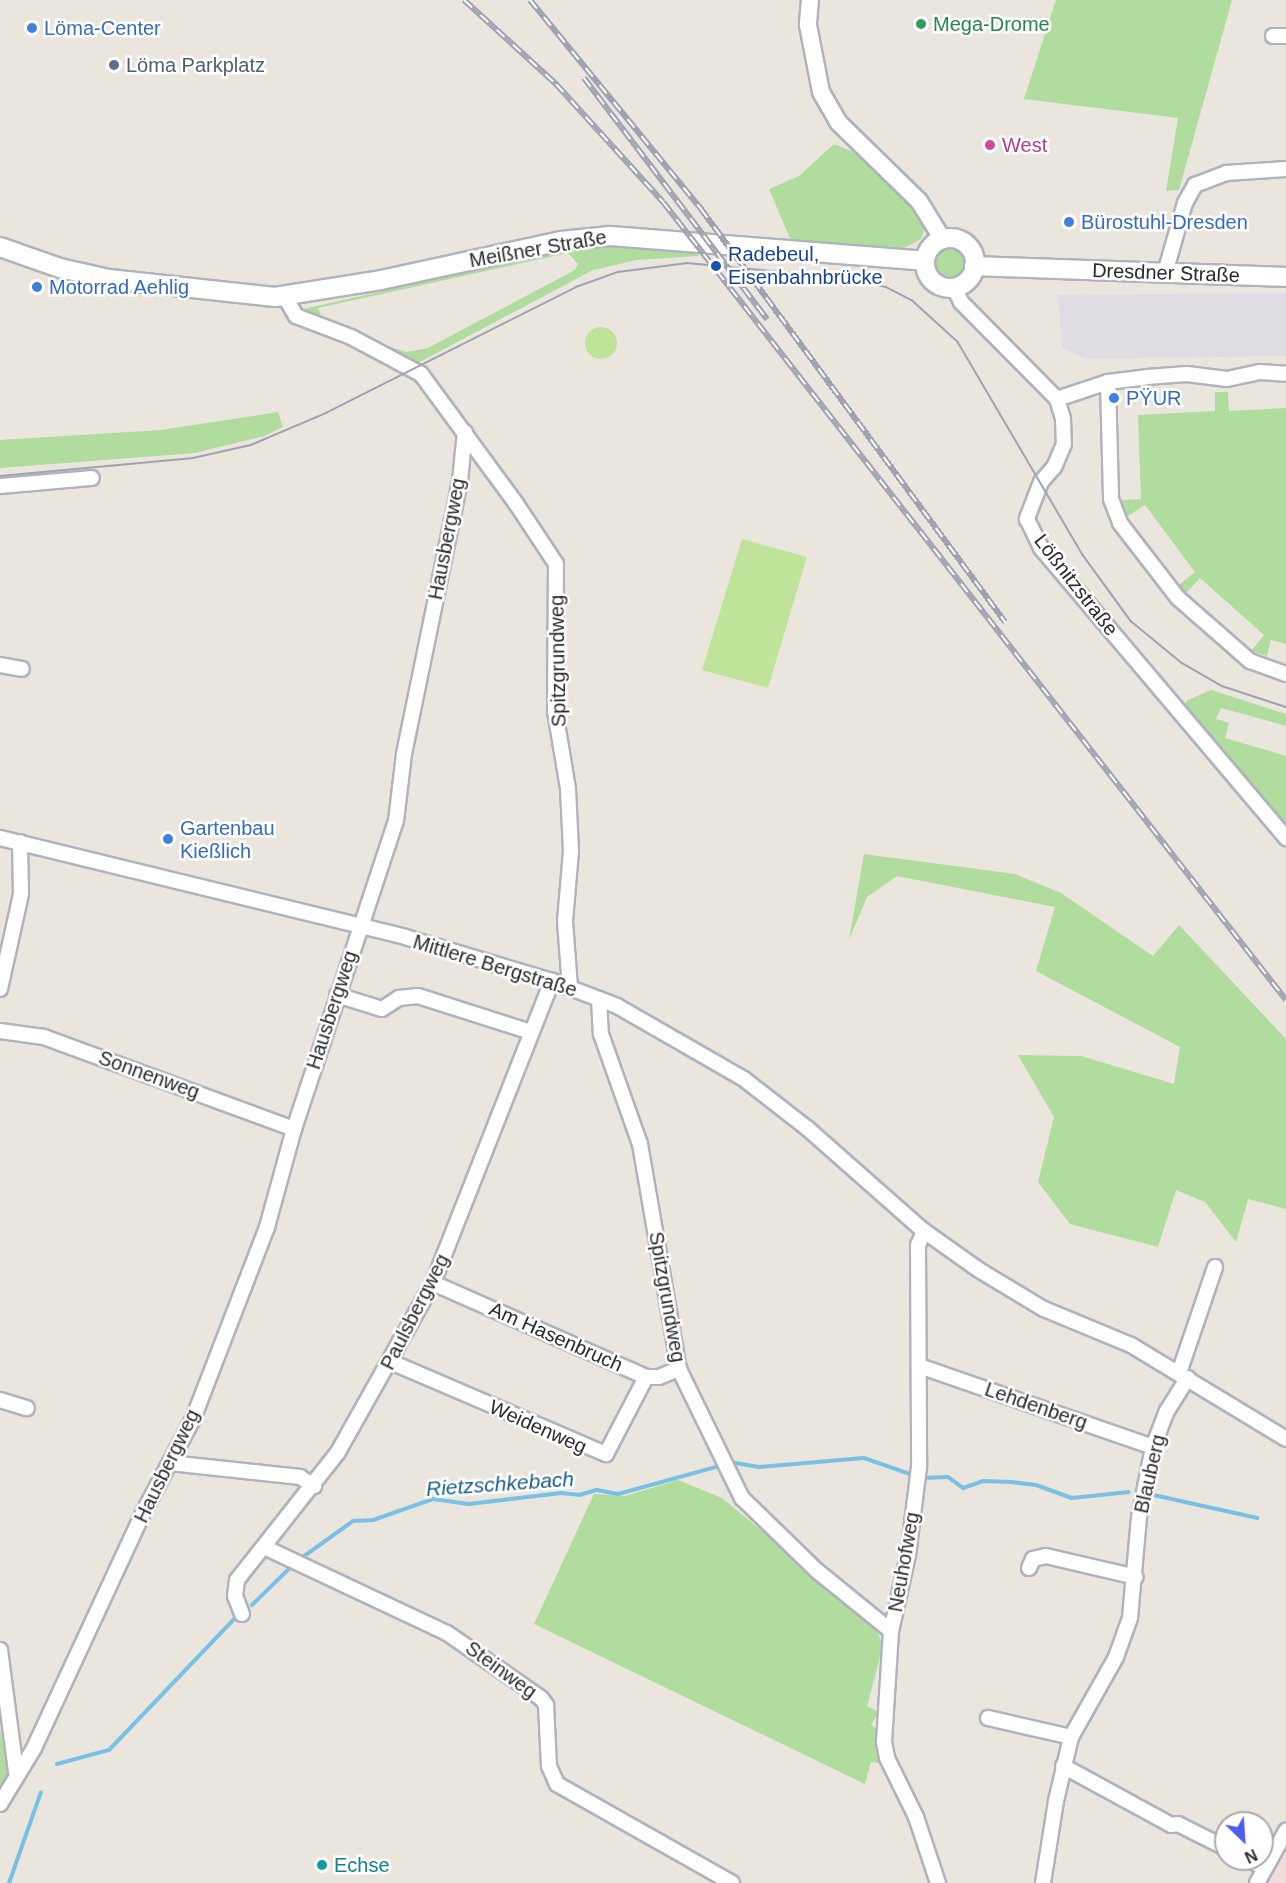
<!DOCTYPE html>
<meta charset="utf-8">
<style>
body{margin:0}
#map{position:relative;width:1286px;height:1883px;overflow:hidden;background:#eae5dd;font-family:Arial,sans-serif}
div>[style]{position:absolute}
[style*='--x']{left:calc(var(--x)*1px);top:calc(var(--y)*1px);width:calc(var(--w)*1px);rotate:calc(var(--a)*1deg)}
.industrial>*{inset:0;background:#dfdde3}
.medical>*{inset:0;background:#f1dbdb}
.green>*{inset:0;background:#b0dc9e}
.round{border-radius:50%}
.pitch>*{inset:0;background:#c0e39a}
.stream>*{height:4px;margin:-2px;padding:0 2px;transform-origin:2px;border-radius:2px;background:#79c1e4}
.roads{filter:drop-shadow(2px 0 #b0b2bc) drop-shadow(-2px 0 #b0b2bc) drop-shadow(0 2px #b0b2bc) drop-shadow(0 -2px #b0b2bc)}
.minor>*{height:14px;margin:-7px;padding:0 7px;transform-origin:7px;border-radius:7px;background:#fff}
.tertiary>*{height:16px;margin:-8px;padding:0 8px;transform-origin:8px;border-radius:8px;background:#fff}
.secondary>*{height:18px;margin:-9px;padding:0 9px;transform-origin:9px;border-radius:9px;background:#fff}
.secondary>.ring{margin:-9px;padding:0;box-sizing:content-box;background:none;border:18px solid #fff;border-radius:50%}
.tram>*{height:1.5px;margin:-0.75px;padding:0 0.75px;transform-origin:0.75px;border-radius:0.75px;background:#a0a2b2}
.rail>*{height:6px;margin-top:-3px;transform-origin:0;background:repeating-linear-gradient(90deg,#fff 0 11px,#a0a2b2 0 22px);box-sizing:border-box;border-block:2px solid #a0a2b2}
.dots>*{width:16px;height:16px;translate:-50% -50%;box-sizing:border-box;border:3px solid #fff;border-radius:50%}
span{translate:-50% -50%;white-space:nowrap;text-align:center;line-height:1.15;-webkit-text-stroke:5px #fff;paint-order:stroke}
.leisure-label{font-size:20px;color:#27864d}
.left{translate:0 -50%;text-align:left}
.shop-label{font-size:20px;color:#366cbe}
.service-label{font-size:20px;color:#4e5e75}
.hotel-label{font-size:20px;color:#b23c85}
.street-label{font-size:20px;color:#2a2a2a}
.transit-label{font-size:20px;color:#164399}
.culture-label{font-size:20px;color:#0d838f}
.water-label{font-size:21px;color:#195f8e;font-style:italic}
.north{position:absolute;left:1214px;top:1811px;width:60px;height:60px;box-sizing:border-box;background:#fff;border:2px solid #aaa;border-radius:50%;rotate:155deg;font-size:16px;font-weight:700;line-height:24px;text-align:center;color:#2a2a2a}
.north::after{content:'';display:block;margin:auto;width:21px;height:27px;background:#4b5fea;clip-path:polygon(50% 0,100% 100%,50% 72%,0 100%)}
</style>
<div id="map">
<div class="industrial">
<i style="clip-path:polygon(1286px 293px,1286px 356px,1086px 359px,1062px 348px,1058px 295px)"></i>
</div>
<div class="medical">
<i style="clip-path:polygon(1286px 1850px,1286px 1883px,1268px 1883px)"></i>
</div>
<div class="green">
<i style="clip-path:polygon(1056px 0,1232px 0,1179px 190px,1166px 191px,1178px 118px,1024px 99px)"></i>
<i style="clip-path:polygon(834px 144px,854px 152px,918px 212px,924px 230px,921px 239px,902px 249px,792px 243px,769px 189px,799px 176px)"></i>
<i style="clip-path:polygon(evenodd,627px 245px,692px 249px,699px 256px,637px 260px,593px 270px,416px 364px,299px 310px,565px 250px,627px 245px,568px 253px,578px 264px,575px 270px,428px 348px,407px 352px,392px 348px,322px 318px,318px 308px,568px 253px)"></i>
<i class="round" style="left:932px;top:245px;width:36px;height:36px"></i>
<i style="clip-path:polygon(1215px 392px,1228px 392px,1229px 411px,1286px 408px,1286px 644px,1271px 640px,1267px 656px,1251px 651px,1264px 635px,1200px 578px,1186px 593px,1179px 585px,1195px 572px,1145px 505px,1128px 516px,1119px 500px,1141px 499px,1138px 415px,1215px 411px)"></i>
<i style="clip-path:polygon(278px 412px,283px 427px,264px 436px,195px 453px,0 468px,0 440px,161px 430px)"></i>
<i style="clip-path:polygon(1211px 690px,1286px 714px,1286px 726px,1221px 708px,1216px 719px,1229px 723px,1225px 738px,1286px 756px,1286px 827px,1183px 707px,1188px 700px)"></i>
<i style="clip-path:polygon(864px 854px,1015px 874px,1061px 893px,1153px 956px,1179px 925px,1286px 1039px,1286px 1209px,1248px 1199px,1236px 1242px,1205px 1202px,1176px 1190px,1158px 1247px,1070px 1224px,1038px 1182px,1054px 1117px,1018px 1055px,1081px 1056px,1174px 1084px,1180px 1047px,1036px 971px,1055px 907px,897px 876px,867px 897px,849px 940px)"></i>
<i style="clip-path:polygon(678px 1480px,722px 1498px,874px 1624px,883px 1646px,867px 1706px,879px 1712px,871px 1725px,879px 1729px,884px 1764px,871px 1762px,865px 1784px,534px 1624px,594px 1494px,625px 1496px)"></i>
<i style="clip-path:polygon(0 1729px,9px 1771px,0 1793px)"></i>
</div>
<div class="pitch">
<i class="round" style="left:585px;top:327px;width:32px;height:32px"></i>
<i style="clip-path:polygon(742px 539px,807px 557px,768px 688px,702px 670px)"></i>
</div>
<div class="stream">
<i style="--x:730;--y:1462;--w:29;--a:10"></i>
<i style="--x:759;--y:1467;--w:105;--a:-4.9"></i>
<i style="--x:864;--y:1458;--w:52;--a:19.1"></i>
<i style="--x:922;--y:1478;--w:26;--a:-2"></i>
<i style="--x:948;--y:1477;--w:19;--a:36"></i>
<i style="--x:963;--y:1488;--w:21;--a:-19"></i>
<i style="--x:983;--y:1481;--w:28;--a:2"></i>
<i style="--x:1011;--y:1482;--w:25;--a:7"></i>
<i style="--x:1036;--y:1485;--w:38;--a:20"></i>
<i style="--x:1072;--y:1498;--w:57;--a:-6"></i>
<i style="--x:1149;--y:1494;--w:111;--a:12.5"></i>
<i style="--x:300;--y:1559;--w:65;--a:-35.6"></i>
<i style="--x:353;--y:1521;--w:20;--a:-3"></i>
<i style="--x:373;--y:1520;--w:64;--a:-19.3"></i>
<i style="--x:433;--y:1499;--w:36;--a:8"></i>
<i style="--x:469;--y:1504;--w:93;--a:-6.8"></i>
<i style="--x:561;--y:1493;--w:18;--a:6"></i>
<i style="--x:579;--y:1495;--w:19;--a:-16"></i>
<i style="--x:597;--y:1490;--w:21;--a:11"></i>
<i style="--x:618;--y:1494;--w:102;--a:-15.4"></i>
<i style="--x:252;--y:1605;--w:54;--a:-44.3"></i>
<i style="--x:57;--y:1764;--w:54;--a:-15.1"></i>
<i style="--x:109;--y:1750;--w:182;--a:-46.3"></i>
<i style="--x:9;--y:1883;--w:96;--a:-70.6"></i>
</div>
<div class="roads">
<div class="minor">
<i style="--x:1273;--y:36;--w:13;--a:0"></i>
<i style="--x:1165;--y:273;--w:73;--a:-74.1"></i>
<i style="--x:1185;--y:203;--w:21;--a:-61"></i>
<i style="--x:1195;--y:185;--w:33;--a:-21"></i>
<i style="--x:1226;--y:173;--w:60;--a:-3.8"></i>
<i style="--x:954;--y:288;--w:16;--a:63"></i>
<i style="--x:961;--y:302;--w:136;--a:45.3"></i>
<i style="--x:1057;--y:399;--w:21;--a:73"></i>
<i style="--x:1063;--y:419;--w:25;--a:88"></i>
<i style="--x:1064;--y:444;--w:25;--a:113"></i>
<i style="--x:1054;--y:467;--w:20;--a:131"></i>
<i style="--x:1041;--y:482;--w:40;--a:111"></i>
<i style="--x:1027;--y:519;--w:32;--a:64"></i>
<i style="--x:1041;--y:548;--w:380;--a:49.8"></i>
<i style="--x:285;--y:297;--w:22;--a:60"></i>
<i style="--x:296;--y:316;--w:59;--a:20.9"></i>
<i style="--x:351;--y:337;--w:79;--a:27.9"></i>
<i style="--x:421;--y:374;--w:159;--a:53.7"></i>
<i style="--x:515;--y:502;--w:74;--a:56.5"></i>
<i style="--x:556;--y:564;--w:147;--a:90.4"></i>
<i style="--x:555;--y:711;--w:79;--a:80.5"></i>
<i style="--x:568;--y:789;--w:62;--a:87.2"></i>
<i style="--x:571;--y:851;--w:70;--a:94.9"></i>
<i style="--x:565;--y:921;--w:67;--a:85.7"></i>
<i style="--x:1108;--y:382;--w:117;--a:88.5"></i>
<i style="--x:1111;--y:499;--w:26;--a:69"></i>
<i style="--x:1120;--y:523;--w:95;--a:52.3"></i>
<i style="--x:1178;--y:598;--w:96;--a:41.2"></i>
<i style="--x:1250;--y:661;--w:38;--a:20"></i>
<i style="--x:1057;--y:399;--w:54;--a:-18.4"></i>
<i style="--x:1108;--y:382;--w:39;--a:-7"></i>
<i style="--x:1147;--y:377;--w:40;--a:-4.3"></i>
<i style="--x:1187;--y:374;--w:40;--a:7.1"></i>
<i style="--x:1227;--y:379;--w:34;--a:-12"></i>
<i style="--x:1260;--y:372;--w:26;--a:4"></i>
<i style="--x:0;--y:486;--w:92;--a:-5"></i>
<i style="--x:0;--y:665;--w:22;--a:10"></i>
<i style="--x:0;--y:838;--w:417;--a:13.7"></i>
<i style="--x:405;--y:937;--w:153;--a:16.7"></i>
<i style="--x:552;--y:981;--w:70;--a:21"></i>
<i style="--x:617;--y:1006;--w:146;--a:29.9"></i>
<i style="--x:744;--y:1079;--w:80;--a:37.9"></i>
<i style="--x:807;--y:1128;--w:156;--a:41.4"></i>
<i style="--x:924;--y:1231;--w:67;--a:35.3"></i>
<i style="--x:979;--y:1270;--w:76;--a:31"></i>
<i style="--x:1044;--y:1309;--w:94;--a:22.5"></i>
<i style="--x:1131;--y:1345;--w:181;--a:31.2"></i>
<i style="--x:0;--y:989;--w:97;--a:-77.5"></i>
<i style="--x:21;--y:894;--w:52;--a:-91.1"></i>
<i style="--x:337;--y:995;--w:47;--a:17.3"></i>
<i style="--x:382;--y:1009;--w:20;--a:-33"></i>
<i style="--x:399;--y:998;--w:19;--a:-6"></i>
<i style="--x:418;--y:996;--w:119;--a:17.7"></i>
<i style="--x:599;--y:999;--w:35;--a:87"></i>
<i style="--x:601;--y:1034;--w:117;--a:70.5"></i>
<i style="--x:640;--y:1144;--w:228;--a:80.2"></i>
<i style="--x:679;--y:1369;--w:144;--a:64"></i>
<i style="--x:742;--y:1498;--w:103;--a:44.2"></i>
<i style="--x:816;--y:1570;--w:97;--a:39.1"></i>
<i style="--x:0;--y:1031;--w:44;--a:7.8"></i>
<i style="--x:44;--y:1037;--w:266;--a:20.2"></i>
<i style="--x:924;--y:1231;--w:15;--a:113"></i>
<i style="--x:918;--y:1245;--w:222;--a:89.7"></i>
<i style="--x:919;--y:1467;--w:89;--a:97.1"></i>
<i style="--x:908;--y:1555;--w:78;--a:102.6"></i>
<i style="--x:891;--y:1631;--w:111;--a:93.6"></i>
<i style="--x:884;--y:1742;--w:16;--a:79"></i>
<i style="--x:887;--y:1758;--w:66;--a:63.8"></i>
<i style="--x:916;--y:1817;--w:70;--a:71.6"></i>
<i style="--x:433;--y:1283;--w:233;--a:23.8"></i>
<i style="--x:646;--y:1377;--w:13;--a:0"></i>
<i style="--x:659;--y:1377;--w:22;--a:-22"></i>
<i style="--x:391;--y:1362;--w:234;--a:23.2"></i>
<i style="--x:606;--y:1454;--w:87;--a:-62.5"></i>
<i style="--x:919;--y:1366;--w:248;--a:19.1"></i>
<i style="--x:1179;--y:1373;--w:112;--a:-71.2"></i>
<i style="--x:0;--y:1400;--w:28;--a:17"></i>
<i style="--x:170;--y:1463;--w:131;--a:6.1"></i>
<i style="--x:300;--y:1477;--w:17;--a:33"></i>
<i style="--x:264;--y:1547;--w:202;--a:25.2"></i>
<i style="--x:447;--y:1633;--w:114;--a:34.7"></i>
<i style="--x:541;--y:1698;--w:9;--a:54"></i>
<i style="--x:546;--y:1705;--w:61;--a:87.2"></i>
<i style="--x:549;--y:1766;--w:20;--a:66"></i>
<i style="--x:557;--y:1784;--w:201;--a:29.5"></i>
<i style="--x:1029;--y:1568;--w:10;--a:-66"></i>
<i style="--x:1033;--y:1559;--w:13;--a:-13"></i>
<i style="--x:1046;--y:1556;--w:92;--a:13.1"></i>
<i style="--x:242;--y:1614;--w:19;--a:-111"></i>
<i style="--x:235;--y:1596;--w:16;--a:-83"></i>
<i style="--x:237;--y:1580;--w:163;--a:-51.7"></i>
<i style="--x:338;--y:1452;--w:194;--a:-60.7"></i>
<i style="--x:433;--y:1283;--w:325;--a:-68.5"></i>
<i style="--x:0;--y:1650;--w:123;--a:82.5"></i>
<i style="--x:988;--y:1718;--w:85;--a:12.9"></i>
<i style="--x:1063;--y:1766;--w:123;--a:28.6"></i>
<i style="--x:1171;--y:1825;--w:7;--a:-8"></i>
<i style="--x:1178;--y:1824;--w:54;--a:26.6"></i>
<i style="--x:0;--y:1804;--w:66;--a:-58.7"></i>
<i style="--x:34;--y:1748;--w:261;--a:-65.1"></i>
<i style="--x:144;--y:1511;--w:104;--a:-62"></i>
<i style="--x:193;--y:1419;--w:206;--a:-68.9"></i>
<i style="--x:267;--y:1227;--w:102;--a:-74.6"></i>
<i style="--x:294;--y:1129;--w:324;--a:-71.7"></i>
<i style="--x:396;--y:821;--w:67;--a:-83.2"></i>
<i style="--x:404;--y:754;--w:279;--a:-78.4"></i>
<i style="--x:460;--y:481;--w:49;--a:-84.2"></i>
<i style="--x:1248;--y:1859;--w:19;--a:28"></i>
<i style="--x:1043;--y:1883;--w:83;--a:-81"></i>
<i style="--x:1056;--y:1801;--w:66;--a:-76.8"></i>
<i style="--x:1071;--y:1737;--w:92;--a:-60.6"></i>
<i style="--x:1116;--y:1657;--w:41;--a:-70.3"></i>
<i style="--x:1130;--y:1618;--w:101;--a:-84.9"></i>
<i style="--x:1139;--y:1517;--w:71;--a:-78.7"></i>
<i style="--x:1153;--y:1447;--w:39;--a:-69"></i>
<i style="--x:1167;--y:1411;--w:39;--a:-58"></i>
<i style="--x:1257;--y:1883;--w:60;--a:-60.9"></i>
</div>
<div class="tertiary">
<i style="--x:810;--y:0;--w:25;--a:95"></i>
<i style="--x:808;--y:25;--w:68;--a:79"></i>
<i style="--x:821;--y:92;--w:34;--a:60"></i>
<i style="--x:838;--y:122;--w:113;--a:44.3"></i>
<i style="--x:919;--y:201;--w:46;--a:58.4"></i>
</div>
<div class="secondary">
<i class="ring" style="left:925px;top:238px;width:32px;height:32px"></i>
<i style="--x:0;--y:247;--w:64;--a:19.3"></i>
<i style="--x:60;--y:268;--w:50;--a:12.7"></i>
<i style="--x:109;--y:279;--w:167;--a:6.2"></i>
<i style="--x:275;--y:297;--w:107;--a:-9.1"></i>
<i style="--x:381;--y:280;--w:184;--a:-12.2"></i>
<i style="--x:561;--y:241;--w:49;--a:-5.8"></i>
<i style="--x:610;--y:236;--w:316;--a:4.5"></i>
<i style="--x:974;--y:266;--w:312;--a:2"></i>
</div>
</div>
<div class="tram">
<i style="--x:0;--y:476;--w:194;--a:-5.3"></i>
<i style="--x:193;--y:458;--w:59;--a:-12.6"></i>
<i style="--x:251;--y:445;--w:82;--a:-23.1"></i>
<i style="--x:326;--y:413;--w:280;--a:-26.7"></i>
<i style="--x:576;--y:287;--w:45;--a:-19.7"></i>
<i style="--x:618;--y:272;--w:70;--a:-7.4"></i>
<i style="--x:687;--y:263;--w:161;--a:5.4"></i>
<i style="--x:847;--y:278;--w:40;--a:13"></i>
<i style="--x:886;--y:287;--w:30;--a:27"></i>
<i style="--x:913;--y:301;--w:61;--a:42.3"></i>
<i style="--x:958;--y:342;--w:247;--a:59.6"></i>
<i style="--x:1083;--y:555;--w:82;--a:54"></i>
<i style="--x:1131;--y:621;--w:66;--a:39.5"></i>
<i style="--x:1182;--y:663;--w:46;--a:29.9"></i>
<i style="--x:1222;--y:686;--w:67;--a:18.2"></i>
</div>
<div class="rail">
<i style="--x:464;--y:0;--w:125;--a:42.4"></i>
<i style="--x:556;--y:84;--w:159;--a:47.8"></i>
<i style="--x:663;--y:202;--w:1012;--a:52.02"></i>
<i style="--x:530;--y:0;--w:270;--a:50.7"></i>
<i style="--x:701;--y:209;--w:513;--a:53.64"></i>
<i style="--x:584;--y:78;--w:303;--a:52.8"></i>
</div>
<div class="dots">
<i style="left:921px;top:24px;background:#2e9e5b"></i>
<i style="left:32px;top:28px;background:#3f7fe0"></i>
<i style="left:114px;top:65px;background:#5c6f8a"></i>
<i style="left:990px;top:145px;background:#d1479c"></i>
<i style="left:1069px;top:222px;background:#3f7fe0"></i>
<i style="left:716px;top:266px;background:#1a4fb4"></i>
<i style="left:37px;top:287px;background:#3f7fe0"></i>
<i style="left:1114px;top:398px;background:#3f7fe0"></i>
<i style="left:168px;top:839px;background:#3f7fe0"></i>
<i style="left:322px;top:1865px;background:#0f9aa8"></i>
</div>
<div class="leisure-label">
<span class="left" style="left:933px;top:24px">Mega-Drome</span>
</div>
<div class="shop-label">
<span class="left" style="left:44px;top:28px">Löma-Center</span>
<span class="left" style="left:1081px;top:222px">Bürostuhl-Dresden</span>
<span class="left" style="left:49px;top:287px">Motorrad Aehlig</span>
<span class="left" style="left:1126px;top:398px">PŸUR</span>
<span class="left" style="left:180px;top:840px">Gartenbau<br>Kießlich</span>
</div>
<div class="service-label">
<span class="left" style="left:126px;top:65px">Löma Parkplatz</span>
</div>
<div class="hotel-label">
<span class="left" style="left:1002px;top:145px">West</span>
</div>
<div class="street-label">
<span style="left:538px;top:249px;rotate:-10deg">Meißner Straße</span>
<span style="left:1166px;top:273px;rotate:2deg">Dresdner Straße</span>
<span style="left:447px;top:539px;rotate:-79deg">Hausbergweg</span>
<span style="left:1076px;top:585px;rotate:52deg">Lößnitzstraße</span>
<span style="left:558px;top:661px;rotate:-91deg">Spitzgrundweg</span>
<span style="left:495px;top:966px;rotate:17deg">Mittlere Bergstraße</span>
<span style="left:332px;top:1010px;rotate:-72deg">Hausbergweg</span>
<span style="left:149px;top:1075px;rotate:20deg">Sonnenweg</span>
<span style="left:667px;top:1297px;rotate:80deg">Spitzgrundweg</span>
<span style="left:415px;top:1312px;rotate:-63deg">Paulsbergweg</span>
<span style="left:556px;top:1337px;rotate:24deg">Am Hasenbruch</span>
<span style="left:1036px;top:1406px;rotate:19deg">Lehdenberg</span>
<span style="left:538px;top:1427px;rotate:24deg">Weidenweg</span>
<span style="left:167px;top:1466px;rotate:-64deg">Hausbergweg</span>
<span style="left:1150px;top:1474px;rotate:-77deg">Blauberg</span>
<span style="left:904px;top:1562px;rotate:-80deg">Neuhofweg</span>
<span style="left:501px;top:1670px;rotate:36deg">Steinweg</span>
</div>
<div class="transit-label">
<span class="left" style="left:728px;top:266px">Radebeul,<br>Eisenbahnbrücke</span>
</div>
<div class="culture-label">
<span class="left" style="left:334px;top:1865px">Echse</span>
</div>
<div class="water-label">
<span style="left:500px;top:1484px;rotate:-4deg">Rietzschkebach</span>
</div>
<div class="north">N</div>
</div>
